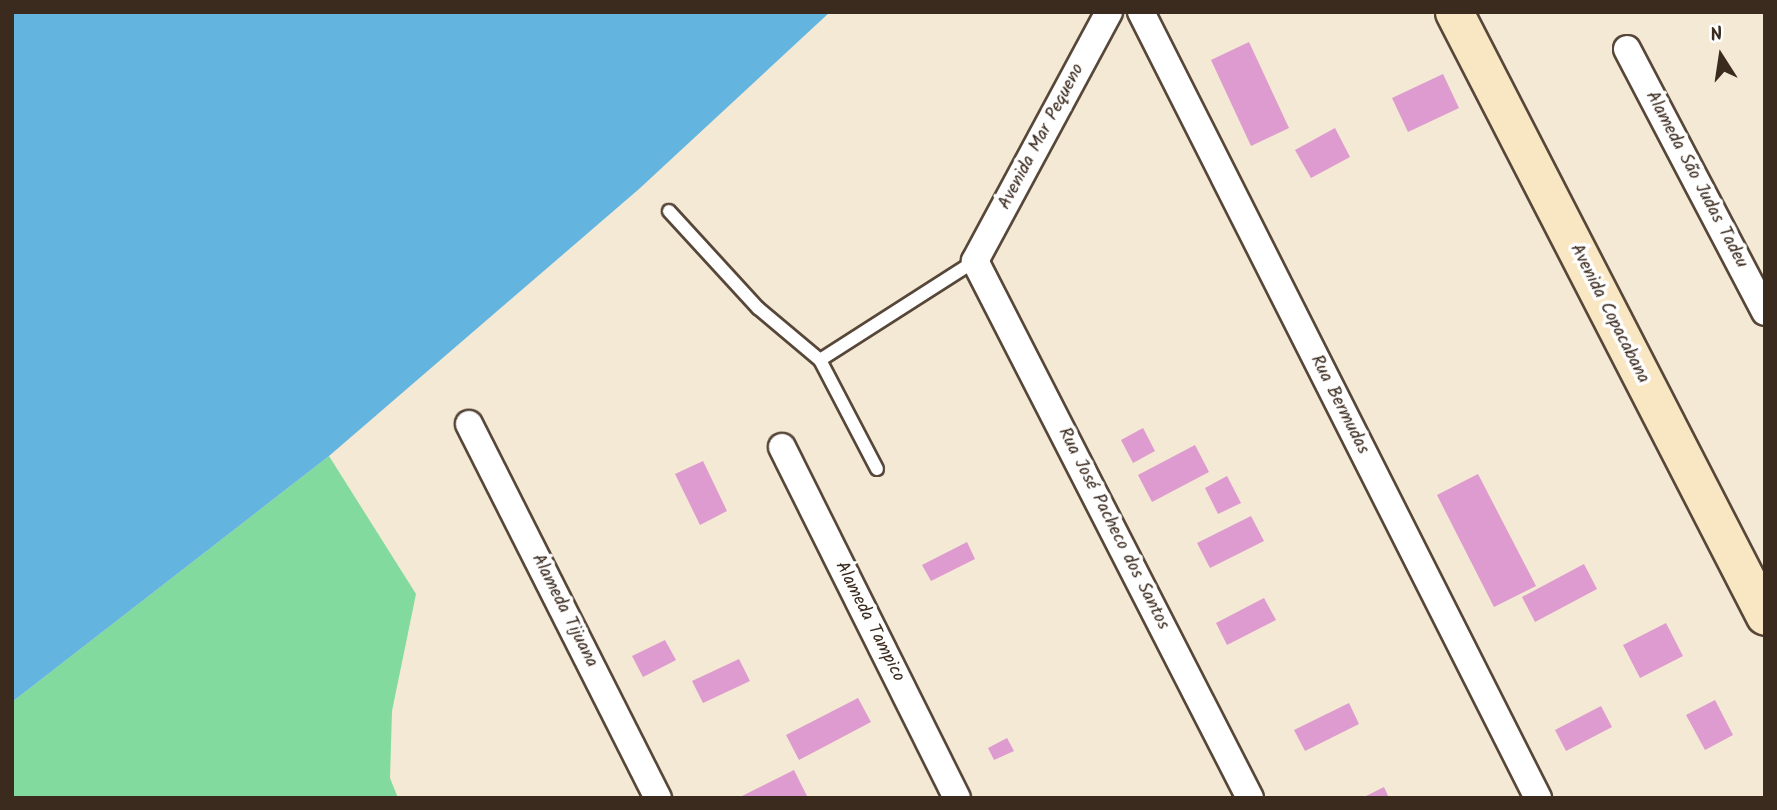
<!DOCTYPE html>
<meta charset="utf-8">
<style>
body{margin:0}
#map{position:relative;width:1777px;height:810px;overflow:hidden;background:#f4e9d4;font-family:Kalam,sans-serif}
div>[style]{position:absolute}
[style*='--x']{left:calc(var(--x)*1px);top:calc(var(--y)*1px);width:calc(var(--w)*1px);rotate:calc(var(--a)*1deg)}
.green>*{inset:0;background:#82da9e}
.water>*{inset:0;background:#63b4de}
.building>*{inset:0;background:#dd9bcf}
.roads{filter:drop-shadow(2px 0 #574739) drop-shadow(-2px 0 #574739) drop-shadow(0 2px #574739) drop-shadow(0 -2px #574739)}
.lane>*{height:12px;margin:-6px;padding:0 6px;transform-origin:6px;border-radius:6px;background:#fff}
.street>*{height:26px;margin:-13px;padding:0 13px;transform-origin:13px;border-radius:13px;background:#fff}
.secondary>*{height:37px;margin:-18.5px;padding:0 18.5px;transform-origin:18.5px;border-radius:18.5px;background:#f9e7c3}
span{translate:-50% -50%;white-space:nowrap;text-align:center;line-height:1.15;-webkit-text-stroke:7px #fff;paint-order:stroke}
.street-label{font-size:18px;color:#3b2a1e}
.frame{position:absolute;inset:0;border:14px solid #3b2a1e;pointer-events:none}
.north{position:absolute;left:1686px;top:21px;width:70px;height:70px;-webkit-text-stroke:5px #fff;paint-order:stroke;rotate:348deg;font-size:19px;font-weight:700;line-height:28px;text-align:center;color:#3b2a1e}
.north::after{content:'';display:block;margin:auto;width:24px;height:32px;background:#3b2a1e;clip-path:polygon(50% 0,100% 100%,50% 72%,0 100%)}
</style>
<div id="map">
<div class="green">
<i style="clip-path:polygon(329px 456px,416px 594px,392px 711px,390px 778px,398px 798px,12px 798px,12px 702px)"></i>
</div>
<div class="water">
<i style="clip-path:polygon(12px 12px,830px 12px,639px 189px,329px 456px,12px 702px)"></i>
</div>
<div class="building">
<i style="clip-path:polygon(1249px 42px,1289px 128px,1251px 146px,1211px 60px)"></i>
<i style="clip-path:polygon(1443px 74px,1459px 108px,1408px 132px,1392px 98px)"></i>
<i style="clip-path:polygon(1335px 128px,1350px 157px,1311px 178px,1295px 150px)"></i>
<i style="clip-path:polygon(1143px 428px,1155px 451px,1133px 463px,1121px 440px)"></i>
<i style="clip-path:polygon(1195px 445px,1209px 472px,1152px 502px,1138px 475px)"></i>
<i style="clip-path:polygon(703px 461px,727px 511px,700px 525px,675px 474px)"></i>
<i style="clip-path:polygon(1478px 474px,1536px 586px,1494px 607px,1437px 495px)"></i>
<i style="clip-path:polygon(1227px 476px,1241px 503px,1218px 514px,1205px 488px)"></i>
<i style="clip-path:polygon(1251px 516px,1264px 541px,1210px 568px,1197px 543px)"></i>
<i style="clip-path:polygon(967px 542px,975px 559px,931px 581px,922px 565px)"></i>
<i style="clip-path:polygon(1584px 564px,1597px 589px,1535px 622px,1522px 597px)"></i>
<i style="clip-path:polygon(1264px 598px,1276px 620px,1227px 645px,1216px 623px)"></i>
<i style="clip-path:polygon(1666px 623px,1683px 656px,1640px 678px,1623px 645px)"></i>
<i style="clip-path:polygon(665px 640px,676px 660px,643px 677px,632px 656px)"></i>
<i style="clip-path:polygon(739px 659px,750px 681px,703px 703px,692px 681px)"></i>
<i style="clip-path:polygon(858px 698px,871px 722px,799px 760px,786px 735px)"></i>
<i style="clip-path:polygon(1715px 700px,1733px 735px,1705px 750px,1686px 715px)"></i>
<i style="clip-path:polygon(1349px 703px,1359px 724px,1305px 751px,1294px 730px)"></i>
<i style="clip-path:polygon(1601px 706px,1612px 727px,1566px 751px,1555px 730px)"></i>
<i style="clip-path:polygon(1007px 738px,1014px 751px,994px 760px,988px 748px)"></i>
<i style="clip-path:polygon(794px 770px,808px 798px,738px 798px)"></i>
<i style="clip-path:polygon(1384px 787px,1389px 798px,1362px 798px)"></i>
</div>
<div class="roads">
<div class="lane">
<i style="--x:669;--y:211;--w:132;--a:47.5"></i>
<i style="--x:758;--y:308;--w:81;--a:40"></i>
<i style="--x:820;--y:360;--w:123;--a:62.4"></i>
<i style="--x:820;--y:360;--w:184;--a:-32.6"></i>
</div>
<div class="street">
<i style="--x:1109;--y:12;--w:283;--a:118.3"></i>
<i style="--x:975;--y:261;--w:603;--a:62.88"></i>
<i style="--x:1141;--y:12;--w:881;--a:63.2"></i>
<i style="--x:1627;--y:49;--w:297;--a:62.3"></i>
<i style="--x:469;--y:424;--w:419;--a:63.2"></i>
<i style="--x:782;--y:447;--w:392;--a:63.5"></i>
</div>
<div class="secondary">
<i style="--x:1454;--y:12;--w:679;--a:62.76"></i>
</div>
</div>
<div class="street-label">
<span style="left:1042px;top:137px;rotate:-62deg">Avenida Mar Pequeno</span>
<span style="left:1696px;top:180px;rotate:62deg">Alameda São Judas Tadeu</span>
<span style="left:1609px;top:314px;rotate:63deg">Avenida Copacabana</span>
<span style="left:1339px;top:405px;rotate:63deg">Rua Bermudas</span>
<span style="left:1113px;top:529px;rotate:63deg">Rua José Pacheco dos Santos</span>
<span style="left:564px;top:611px;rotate:63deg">Alameda Tijuana</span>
<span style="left:869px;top:622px;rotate:63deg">Alameda Tampico</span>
</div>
<div class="frame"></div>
<div class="north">N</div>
</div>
